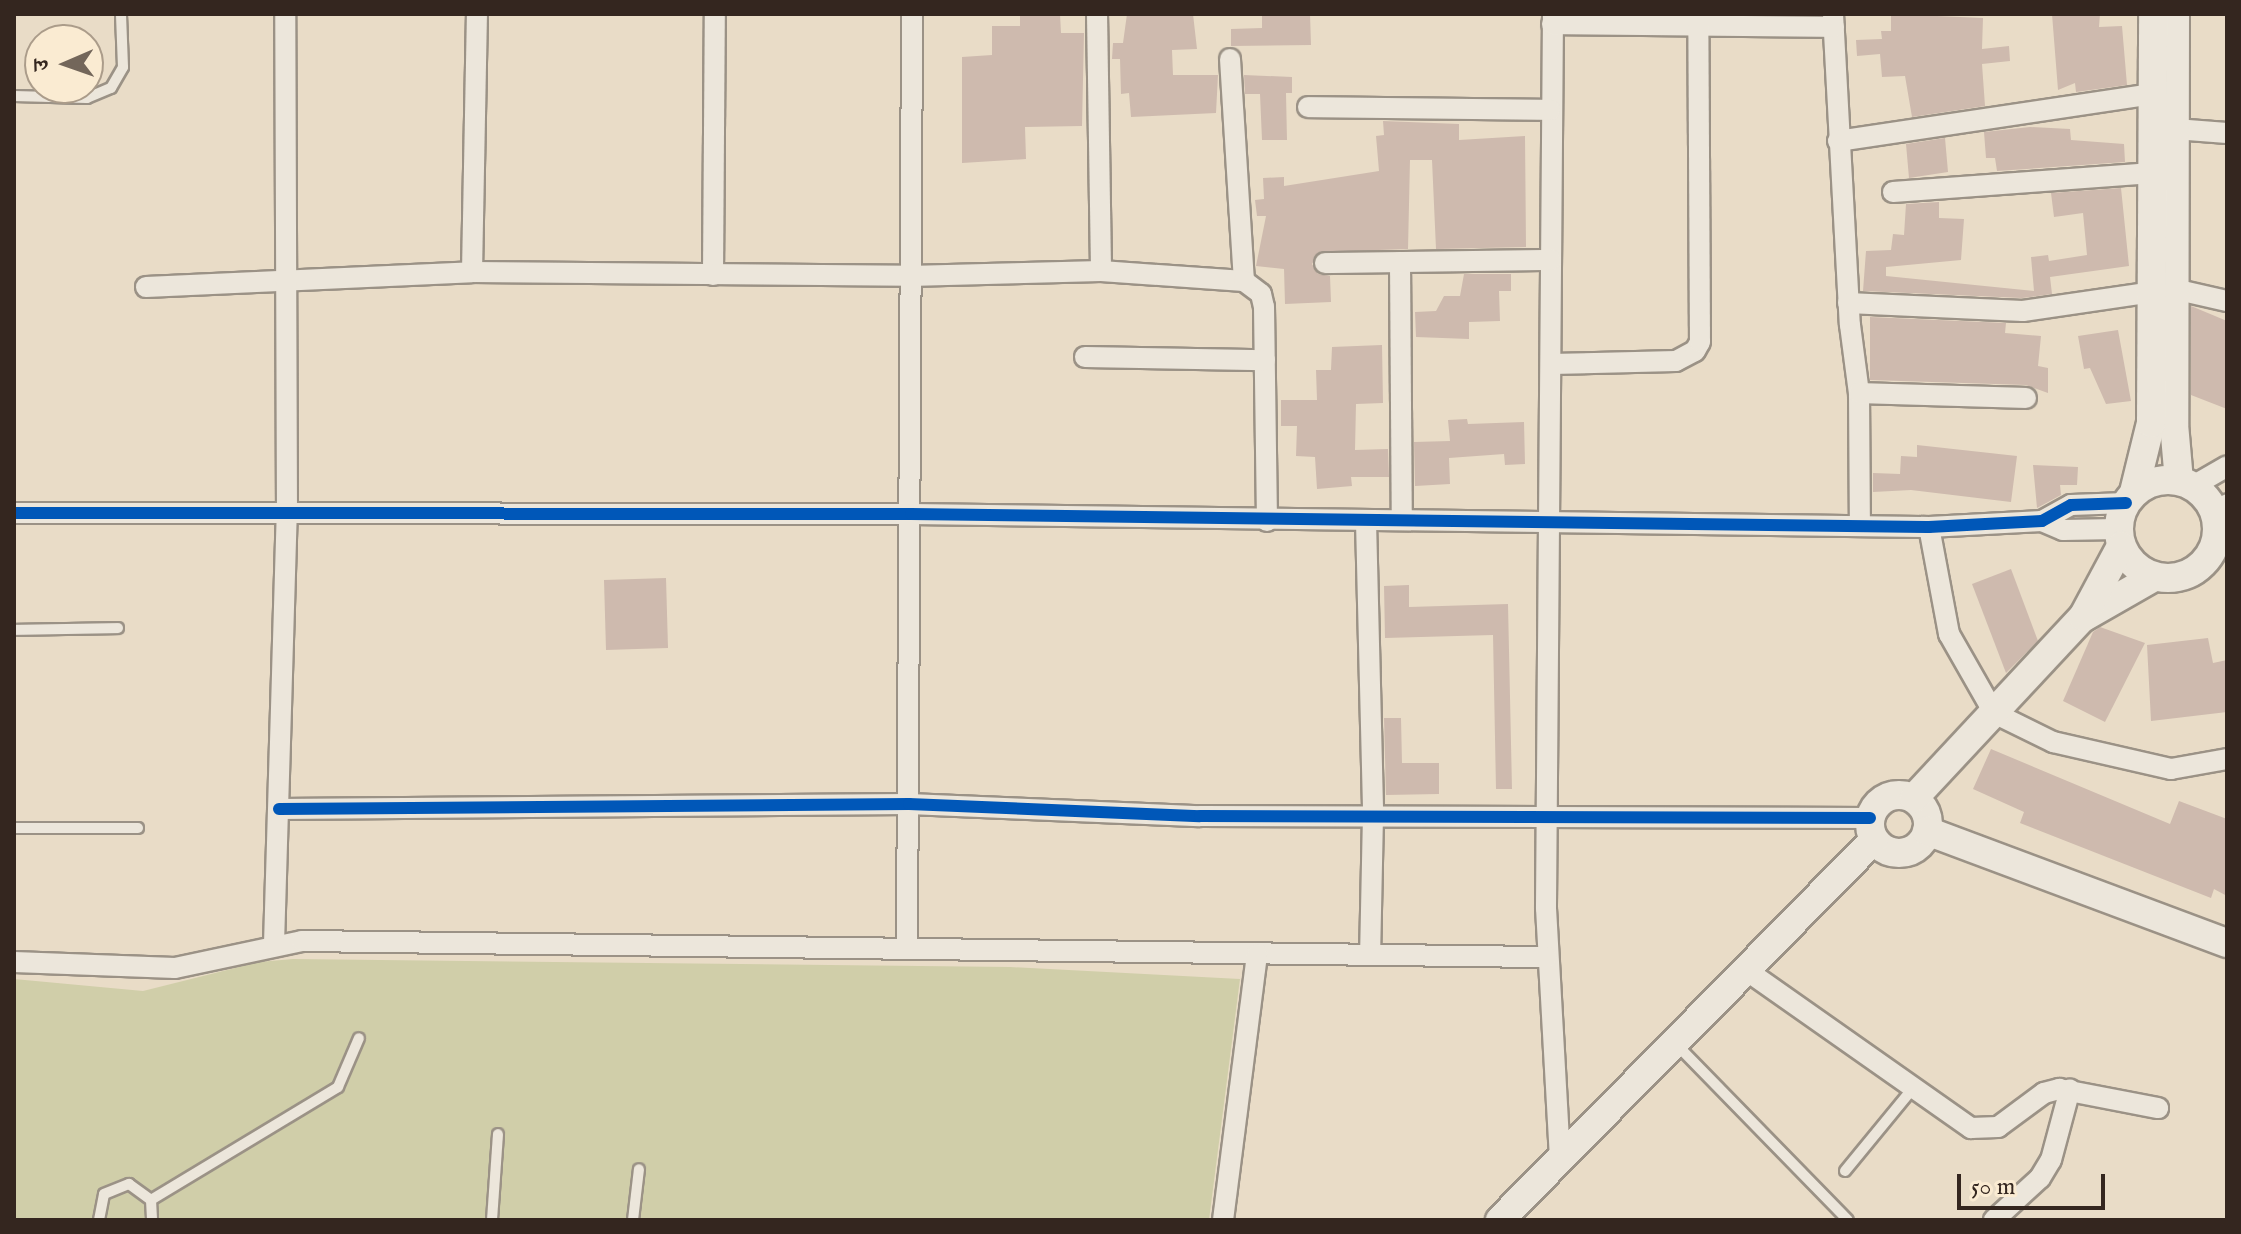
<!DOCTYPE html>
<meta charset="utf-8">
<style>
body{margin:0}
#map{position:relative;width:2241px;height:1234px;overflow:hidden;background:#e9dcc7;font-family:"IM FELL English","Noto Serif Devanagari",serif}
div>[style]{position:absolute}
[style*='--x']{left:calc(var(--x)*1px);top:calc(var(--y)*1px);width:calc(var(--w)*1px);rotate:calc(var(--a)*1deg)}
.green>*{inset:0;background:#d0cea9}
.building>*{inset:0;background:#cebaae}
.roads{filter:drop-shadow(2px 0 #9b9286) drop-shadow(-2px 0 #9b9286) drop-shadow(0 2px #9b9286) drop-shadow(0 -2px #9b9286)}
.lane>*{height:10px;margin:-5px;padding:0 5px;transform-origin:5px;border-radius:5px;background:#ece6db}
.street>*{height:20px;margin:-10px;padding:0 10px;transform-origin:10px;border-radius:10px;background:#ece6db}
.secondary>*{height:28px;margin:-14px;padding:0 14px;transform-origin:14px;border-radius:14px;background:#ece6db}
.secondary>.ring{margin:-14px;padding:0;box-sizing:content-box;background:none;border:28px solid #ece6db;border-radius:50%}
.cycleway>*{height:12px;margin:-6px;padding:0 6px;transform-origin:6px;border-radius:6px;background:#0057b8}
span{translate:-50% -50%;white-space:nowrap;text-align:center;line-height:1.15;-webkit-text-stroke:7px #faebd2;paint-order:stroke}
.frame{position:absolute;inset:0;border:16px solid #34261f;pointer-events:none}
.north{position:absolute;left:24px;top:24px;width:80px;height:80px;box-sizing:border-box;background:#faebd2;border:2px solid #ab9c8a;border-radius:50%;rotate:268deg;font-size:22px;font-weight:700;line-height:32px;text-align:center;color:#34261f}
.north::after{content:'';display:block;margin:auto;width:28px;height:36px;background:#73665a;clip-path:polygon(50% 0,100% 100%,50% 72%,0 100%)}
.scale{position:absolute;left:1957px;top:1174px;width:148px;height:36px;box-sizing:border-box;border:4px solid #34261f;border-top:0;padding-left:10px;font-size:24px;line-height:28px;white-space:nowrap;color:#34261f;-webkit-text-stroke:6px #faebd2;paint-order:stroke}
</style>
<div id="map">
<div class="green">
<i style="clip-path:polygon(293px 959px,1010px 967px,1240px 979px,1209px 1220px,14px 1220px,14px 979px,143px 991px,259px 962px)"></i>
</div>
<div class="building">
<i style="clip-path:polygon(1020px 14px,1060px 14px,1061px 33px,1084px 33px,1082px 126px,1025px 127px,1026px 159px,962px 163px,962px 57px,992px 55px,992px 26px,1020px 26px)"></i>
<i style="clip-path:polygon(1127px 14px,1193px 14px,1197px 49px,1172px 50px,1173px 75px,1218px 75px,1216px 113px,1131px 117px,1129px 93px,1121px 94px,1120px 59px,1112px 59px,1113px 43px,1123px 43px)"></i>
<i style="clip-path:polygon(1262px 14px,1310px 14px,1311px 45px,1231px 46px,1231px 29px,1262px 28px)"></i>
<i style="clip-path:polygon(1891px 14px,1983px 18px,1982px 49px,2009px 46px,2010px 61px,1982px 64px,1985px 106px,1912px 117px,1905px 76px,1882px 77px,1880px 54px,1857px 56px,1856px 40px,1882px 39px,1881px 31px,1891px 31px)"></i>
<i style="clip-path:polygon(2052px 14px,2100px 14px,2099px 27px,2122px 26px,2127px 85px,2076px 92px,2075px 83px,2058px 90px)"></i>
<i style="clip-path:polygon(1244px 75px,1292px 77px,1292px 93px,1286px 93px,1287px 140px,1262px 140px,1260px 94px,1245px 94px)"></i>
<i style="clip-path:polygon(1383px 121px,1459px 124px,1459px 140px,1525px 136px,1526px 247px,1436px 249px,1432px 160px,1410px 160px,1408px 249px,1319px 252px,1312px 264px,1318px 274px,1330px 276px,1331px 302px,1285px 304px,1284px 269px,1256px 266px,1266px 216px,1257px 216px,1255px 200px,1264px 199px,1263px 178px,1284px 177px,1284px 186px,1379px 171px,1376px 136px,1384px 135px)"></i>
<i style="clip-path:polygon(2030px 127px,2070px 129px,2071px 140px,2124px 144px,2125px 162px,1997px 171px,1995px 158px,1986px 158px,1984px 132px)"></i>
<i style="clip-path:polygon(1945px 138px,1948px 172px,1909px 178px,1906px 144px)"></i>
<i style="clip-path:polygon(2121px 188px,2129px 266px,2050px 277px,2052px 294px,2022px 298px,1863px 291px,1866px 251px,1891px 250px,1893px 234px,1904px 235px,1906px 204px,1939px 202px,1939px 218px,1964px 219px,1961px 260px,1886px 267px,1886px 276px,2034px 291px,2031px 257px,2048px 255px,2049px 261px,2087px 255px,2083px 213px,2054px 217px,2051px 193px)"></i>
<i style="clip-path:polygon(1464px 274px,1511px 274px,1511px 291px,1499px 291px,1500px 321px,1469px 322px,1469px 339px,1416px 337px,1415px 312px,1436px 311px,1444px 296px,1460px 296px)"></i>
<i style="clip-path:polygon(2191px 306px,2227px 321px,2227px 409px,2191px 395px)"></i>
<i style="clip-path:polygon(1870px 317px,2006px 323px,2005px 333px,2041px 336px,2038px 366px,2048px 368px,2048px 393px,2026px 385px,1870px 380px)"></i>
<i style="clip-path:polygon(2118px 330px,2131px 401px,2106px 404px,2090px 368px,2084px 369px,2078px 336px)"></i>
<i style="clip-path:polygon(1382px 345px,1383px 403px,1356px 404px,1355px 450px,1388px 449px,1389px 477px,1351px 477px,1352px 486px,1317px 489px,1315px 457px,1296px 456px,1297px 426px,1281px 426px,1281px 400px,1317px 400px,1316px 370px,1331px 370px,1332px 347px)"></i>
<i style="clip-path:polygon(1467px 419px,1468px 424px,1524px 422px,1525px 464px,1505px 465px,1504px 454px,1449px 458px,1450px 484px,1415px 486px,1414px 442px,1450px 441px,1448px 420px)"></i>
<i style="clip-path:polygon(1917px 445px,2017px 456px,2011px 502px,1911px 490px,1873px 492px,1873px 473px,1900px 474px,1901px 456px,1917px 457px)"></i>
<i style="clip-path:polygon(2033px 465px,2078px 467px,2077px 485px,2060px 485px,2061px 495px,2037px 508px)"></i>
<i style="clip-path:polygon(2011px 569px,2038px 641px,2006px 673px,1972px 584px)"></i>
<i style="clip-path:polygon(666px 578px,668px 648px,606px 650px,604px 580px)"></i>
<i style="clip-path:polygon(1409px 585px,1409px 607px,1508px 604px,1512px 789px,1496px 789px,1493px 635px,1385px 638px,1384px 586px)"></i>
<i style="clip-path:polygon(2100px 627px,2145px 643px,2105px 722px,2063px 701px,2093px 632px)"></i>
<i style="clip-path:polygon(2208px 638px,2213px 663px,2227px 660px,2227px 712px,2151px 721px,2147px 645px)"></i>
<i style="clip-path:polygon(1384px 718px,1401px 718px,1402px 763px,1439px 763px,1439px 794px,1386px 795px)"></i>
<i style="clip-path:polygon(1991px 749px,2170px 824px,2179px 801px,2227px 819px,2227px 896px,2214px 889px,2211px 898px,2020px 823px,2024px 812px,1973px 789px)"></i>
</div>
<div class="roads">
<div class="lane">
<i style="--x:14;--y:96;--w:73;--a:1.6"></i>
<i style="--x:87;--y:98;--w:26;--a:-23"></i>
<i style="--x:111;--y:88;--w:24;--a:-60"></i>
<i style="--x:123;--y:67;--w:53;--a:-92.2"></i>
<i style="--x:14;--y:630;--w:104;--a:-1.1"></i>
<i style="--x:14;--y:828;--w:124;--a:0"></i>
<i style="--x:1676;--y:1044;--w:246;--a:45.7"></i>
<i style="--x:1845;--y:1171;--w:109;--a:-50.6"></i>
<i style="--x:151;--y:1200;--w:218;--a:-31.1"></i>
<i style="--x:338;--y:1087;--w:53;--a:-66.8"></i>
<i style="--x:99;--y:1220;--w:26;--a:-79"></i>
<i style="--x:104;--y:1194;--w:27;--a:-22"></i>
<i style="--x:129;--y:1184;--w:27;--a:36"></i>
<i style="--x:151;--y:1200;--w:20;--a:87"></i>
<i style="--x:492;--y:1220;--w:86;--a:-86"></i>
<i style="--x:633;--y:1220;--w:51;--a:-83.3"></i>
</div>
<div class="street">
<i style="--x:1097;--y:14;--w:257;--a:89.1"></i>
<i style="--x:1553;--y:14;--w:894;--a:90.45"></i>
<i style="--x:1546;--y:908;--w:251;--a:86.8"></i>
<i style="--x:1833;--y:14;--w:311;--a:86.9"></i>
<i style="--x:1850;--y:325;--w:69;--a:82.5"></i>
<i style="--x:1859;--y:393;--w:132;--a:89.6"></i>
<i style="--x:1552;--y:24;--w:282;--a:0.6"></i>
<i style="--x:1230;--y:59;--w:222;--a:86.4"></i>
<i style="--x:1308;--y:107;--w:242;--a:0.7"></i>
<i style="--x:2175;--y:129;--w:52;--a:4.4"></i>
<i style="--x:1838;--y:141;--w:318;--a:-8.5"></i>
<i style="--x:1893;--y:192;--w:260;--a:-4.2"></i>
<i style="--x:1400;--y:262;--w:258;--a:89.6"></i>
<i style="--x:1325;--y:263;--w:226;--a:-0.8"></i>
<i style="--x:472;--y:272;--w:258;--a:-88.9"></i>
<i style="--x:713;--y:275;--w:261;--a:-89.6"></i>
<i style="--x:146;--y:287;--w:326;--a:-2.6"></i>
<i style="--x:472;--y:272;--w:437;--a:0.5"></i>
<i style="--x:909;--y:276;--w:192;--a:-1.5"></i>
<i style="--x:1101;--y:271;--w:143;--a:4"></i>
<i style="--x:1244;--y:281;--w:21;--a:37"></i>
<i style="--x:1261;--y:294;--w:13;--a:77"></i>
<i style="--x:1264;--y:307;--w:214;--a:89.2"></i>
<i style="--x:1848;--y:303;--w:175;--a:2.6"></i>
<i style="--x:2023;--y:311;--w:153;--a:-8.3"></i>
<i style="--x:2174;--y:289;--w:54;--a:12.8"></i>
<i style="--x:1085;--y:357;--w:180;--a:1"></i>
<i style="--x:1551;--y:364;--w:125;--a:-1.4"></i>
<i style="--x:1676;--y:361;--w:21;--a:-28"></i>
<i style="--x:1695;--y:351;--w:10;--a:-61"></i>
<i style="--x:1700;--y:342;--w:328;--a:-90.3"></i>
<i style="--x:1859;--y:393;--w:167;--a:1.7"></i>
<i style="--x:2193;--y:486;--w:39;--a:-30"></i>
<i style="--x:14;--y:513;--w:897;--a:0.06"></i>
<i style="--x:911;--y:514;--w:1018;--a:0.73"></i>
<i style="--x:1929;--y:527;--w:113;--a:-3"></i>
<i style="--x:2042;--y:521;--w:33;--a:-29"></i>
<i style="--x:2071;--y:505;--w:55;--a:-2.1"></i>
<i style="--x:2216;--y:520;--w:19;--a:-55"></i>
<i style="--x:1366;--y:521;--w:294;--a:88.6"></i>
<i style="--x:1373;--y:815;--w:138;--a:91.2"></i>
<i style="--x:2042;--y:521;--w:23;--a:23"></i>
<i style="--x:2063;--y:530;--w:55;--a:-1"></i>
<i style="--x:1929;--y:527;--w:109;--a:79.4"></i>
<i style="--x:1949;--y:634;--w:91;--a:60.3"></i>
<i style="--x:1994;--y:713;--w:66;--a:26.2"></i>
<i style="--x:2053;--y:742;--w:121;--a:12.9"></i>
<i style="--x:2171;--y:769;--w:57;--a:-10.1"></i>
<i style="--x:279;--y:809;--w:630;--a:-0.45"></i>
<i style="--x:909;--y:804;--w:291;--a:2.4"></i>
<i style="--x:1200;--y:816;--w:670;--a:0.17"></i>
<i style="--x:274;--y:944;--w:431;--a:-88.3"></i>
<i style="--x:287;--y:513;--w:499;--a:-90.2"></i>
<i style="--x:907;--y:945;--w:931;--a:-89.69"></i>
<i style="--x:14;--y:962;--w:161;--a:2.1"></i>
<i style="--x:175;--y:968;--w:130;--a:-12"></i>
<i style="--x:302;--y:941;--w:1245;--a:0.74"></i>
<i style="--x:1746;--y:970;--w:275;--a:35.1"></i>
<i style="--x:1971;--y:1128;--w:27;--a:-2"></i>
<i style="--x:1998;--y:1127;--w:57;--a:-36.5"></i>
<i style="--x:2044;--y:1093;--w:16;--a:-15"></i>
<i style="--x:2059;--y:1089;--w:101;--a:10.9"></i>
<i style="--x:1223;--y:1220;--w:268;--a:-82.7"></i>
<i style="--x:1994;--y:1220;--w:62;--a:-42.4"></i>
<i style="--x:2040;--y:1178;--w:21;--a:-59"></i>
<i style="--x:2051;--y:1160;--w:73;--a:-75"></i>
</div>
<div class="secondary">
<i style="--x:2175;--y:14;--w:410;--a:90.1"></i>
<i style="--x:2174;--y:424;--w:57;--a:85"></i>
<i class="ring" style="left:2119px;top:480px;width:70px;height:70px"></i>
<i style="--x:2134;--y:492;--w:71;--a:-76.2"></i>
<i style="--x:2151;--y:423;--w:409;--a:-89.7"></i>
<i style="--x:2084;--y:617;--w:81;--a:-29.7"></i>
<i class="ring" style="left:1870px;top:795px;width:30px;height:30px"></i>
<i style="--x:1914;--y:798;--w:248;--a:-47"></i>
<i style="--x:2083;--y:617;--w:81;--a:-61.8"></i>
<i style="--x:1927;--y:831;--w:320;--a:20.5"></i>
<i style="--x:1500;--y:1220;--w:533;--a:-45.46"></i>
</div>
</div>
<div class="cycleway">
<i style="--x:14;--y:513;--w:897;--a:0.06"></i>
<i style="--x:911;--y:514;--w:1018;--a:0.73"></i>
<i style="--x:1929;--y:527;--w:113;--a:-3"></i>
<i style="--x:2042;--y:521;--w:33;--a:-29"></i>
<i style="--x:2071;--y:505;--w:55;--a:-2.1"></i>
<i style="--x:279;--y:809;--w:630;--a:-0.45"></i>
<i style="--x:909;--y:804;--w:291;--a:2.4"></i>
<i style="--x:1200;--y:816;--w:670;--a:0.17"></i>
</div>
<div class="frame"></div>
<div class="north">उ</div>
<div class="scale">50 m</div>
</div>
